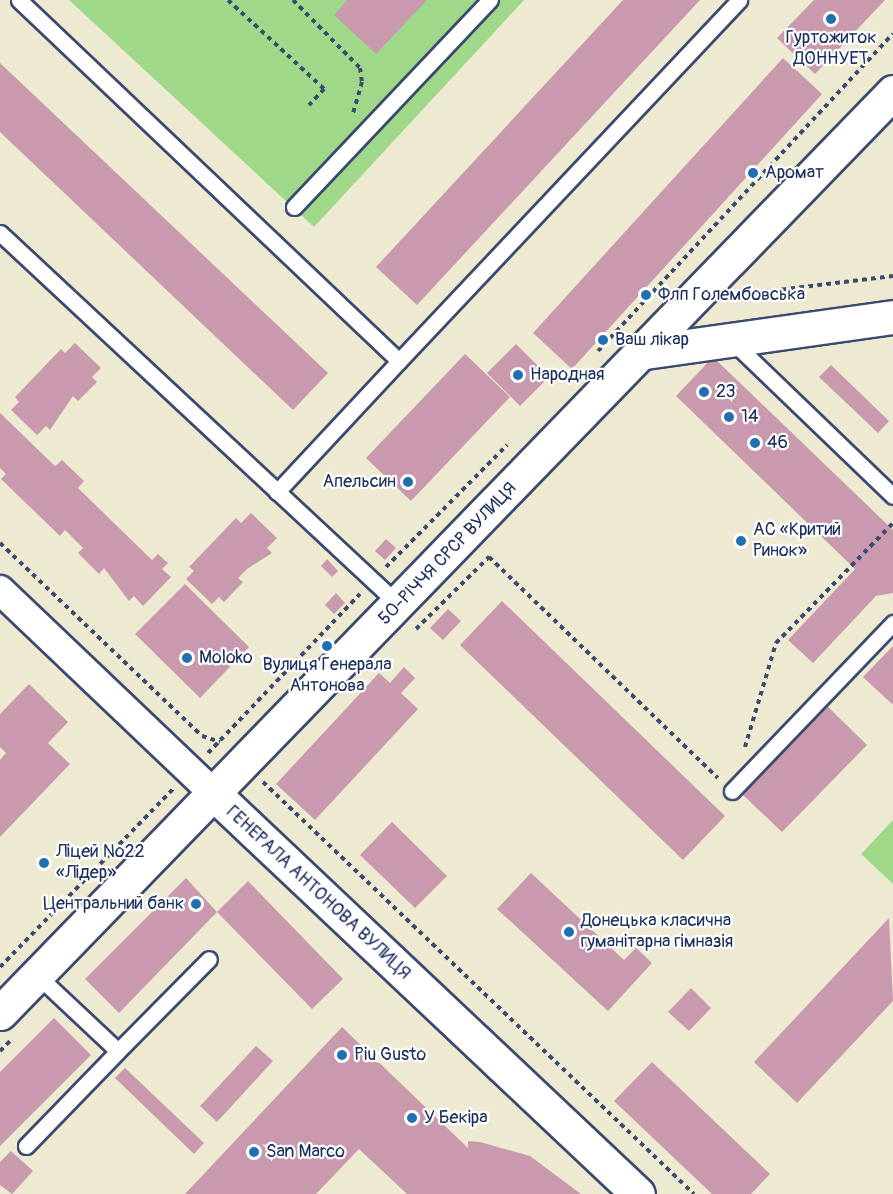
<!DOCTYPE html>
<meta charset="utf-8">
<style>
body{margin:0}
#map{position:relative;width:893px;height:1194px;overflow:hidden;background:#eeead2;font-family:Pangolin,sans-serif}
div>[style]{position:absolute}
[style*='--x']{left:calc(var(--x)*1px);top:calc(var(--y)*1px);width:calc(var(--w)*1px);rotate:calc(var(--a)*1deg)}
.green>*{inset:0;background:#a0d88a}
.building>*{inset:0;background:#c99aad}
.path>*{height:4px;margin-top:-2px;transform-origin:0;background:repeating-linear-gradient(90deg,#3b4b6f 0 4.5px,transparent 0 9px)}
.roads{filter:drop-shadow(2px 0 #3b4b6f) drop-shadow(-2px 0 #3b4b6f) drop-shadow(0 2px #3b4b6f) drop-shadow(0 -2px #3b4b6f)}
.lane>*{height:15px;margin:-7.5px;padding:0 7.5px;transform-origin:7.5px;border-radius:7.5px;background:#fff}
.street>*{height:28px;margin:-14px;padding:0 14px;transform-origin:14px;border-radius:14px;background:#fff}
.secondary>*{height:33px;margin:-16.5px;padding:0 16.5px;transform-origin:16.5px;border-radius:16.5px;background:#fff}
.dots>*{width:16px;height:16px;translate:-50% -50%;box-sizing:border-box;border:3px solid #fff;border-radius:50%}
span{translate:-50% -50%;white-space:nowrap;text-align:center;line-height:1.15;-webkit-text-stroke:4.5px #fff;paint-order:stroke}
.poi-label{font-size:18px;color:#1b2f5e}
.left{translate:0 -50%;text-align:left}
.right{translate:-100% -50%;text-align:right}
.street-label{font-size:18px;color:#1b2f5e}
</style>
<div id="map">
<div class="green">
<i style="clip-path:polygon(69px 0,524px 0,314px 227px)"></i>
<i style="clip-path:polygon(893px 820px,893px 884px,861px 854px)"></i>
</div>
<div class="building">
<i style="clip-path:polygon(347px 0,427px 0,376px 54px,334px 15px)"></i>
<i style="clip-path:polygon(623px 0,700px 0,417px 305px,376px 267px)"></i>
<i style="clip-path:polygon(814px 0,885px 0,815px 74px,777px 38px)"></i>
<i style="clip-path:polygon(783px 58px,822px 94px,572px 369px,533px 333px)"></i>
<i style="clip-path:polygon(0 63px,328px 373px,293px 410px,0 132px)"></i>
<i style="clip-path:polygon(75px 343px,101px 368px,92px 377px,97px 382px,78px 401px,73px 396px,50px 430px,46px 426px,37px 435px,11px 410px,19px 402px,15px 397px,61px 349px,65px 353px)"></i>
<i style="clip-path:polygon(516px 344px,549px 377px,520px 406px,487px 373px)"></i>
<i style="clip-path:polygon(465px 354px,510px 397px,411px 501px,366px 458px)"></i>
<i style="clip-path:polygon(713px 357px,893px 530px,893px 593px,876px 596px,813px 663px,788px 640px,855px 569px,676px 396px)"></i>
<i style="clip-path:polygon(831px 365px,889px 421px,878px 433px,819px 377px)"></i>
<i style="clip-path:polygon(0 413px,55px 466px,62px 460px,84px 481px,78px 488px,152px 560px,158px 554px,168px 563px,162px 569px,171px 577px,143px 606px,134px 596px,129px 601px,104px 568px,99px 574px,78px 553px,83px 548px,65px 530px,60px 536px,1px 479px,6px 474px,0 468px)"></i>
<i style="clip-path:polygon(251px 513px,277px 538px,267px 548px,272px 553px,247px 569px,238px 578px,243px 582px,224px 602px,219px 597px,212px 604px,186px 579px,194px 571px,189px 567px,236px 518px,241px 523px)"></i>
<i style="clip-path:polygon(386px 539px,396px 548px,385px 560px,375px 551px)"></i>
<i style="clip-path:polygon(327px 559px,338px 571px,332px 577px,321px 566px)"></i>
<i style="clip-path:polygon(185px 584px,249px 647px,200px 698px,135px 634px)"></i>
<i style="clip-path:polygon(336px 593px,345px 603px,334px 614px,325px 605px)"></i>
<i style="clip-path:polygon(502px 601px,725px 816px,683px 860px,460px 645px)"></i>
<i style="clip-path:polygon(448px 609px,461px 621px,443px 640px,430px 628px)"></i>
<i style="clip-path:polygon(893px 646px,893px 703px,892px 704px,863px 677px)"></i>
<i style="clip-path:polygon(404px 667px,415px 678px,401px 693px,418px 709px,315px 820px,276px 784px,379px 673px,390px 683px)"></i>
<i style="clip-path:polygon(29px 684px,68px 722px,48px 743px,70px 764px,0 837px,0 760px,6px 753px,0 747px,0 714px)"></i>
<i style="clip-path:polygon(827px 706px,867px 745px,782px 832px,742px 794px)"></i>
<i style="clip-path:polygon(392px 822px,447px 876px,415px 908px,360px 855px)"></i>
<i style="clip-path:polygon(531px 873px,624px 960px,636px 948px,652px 963px,608px 1011px,497px 909px)"></i>
<i style="clip-path:polygon(186px 878px,217px 912px,119px 1013px,85px 979px)"></i>
<i style="clip-path:polygon(248px 881px,343px 979px,312px 1009px,217px 912px)"></i>
<i style="clip-path:polygon(889px 918px,893px 1001px,797px 1103px,754px 1062px)"></i>
<i style="clip-path:polygon(691px 988px,711px 1008px,689px 1031px,668px 1012px)"></i>
<i style="clip-path:polygon(54px 1018px,91px 1055px,0 1146px,0 1072px)"></i>
<i style="clip-path:polygon(342px 1027px,468px 1148px,468px 1141px,480px 1142px,530px 1156px,581px 1194px,407px 1194px,359px 1149px,316px 1194px,185px 1194px)"></i>
<i style="clip-path:polygon(256px 1046px,273px 1061px,217px 1122px,200px 1106px)"></i>
<i style="clip-path:polygon(652px 1062px,770px 1174px,751px 1194px,712px 1194px,614px 1101px)"></i>
<i style="clip-path:polygon(125px 1068px,204px 1143px,194px 1154px,115px 1078px)"></i>
<i style="clip-path:polygon(11px 1151px,33px 1171px,12px 1194px,0 1185px,0 1162px)"></i>
</div>
<div class="path">
<i style="--x:228;--y:0;--w:131;--a:42.8"></i>
<i style="--x:324;--y:89;--w:22;--a:133"></i>
<i style="--x:293;--y:0;--w:95;--a:45.4"></i>
<i style="--x:360;--y:68;--w:14;--a:82"></i>
<i style="--x:362;--y:82;--w:33;--a:106"></i>
<i style="--x:741;--y:289;--w:7;--a:45"></i>
<i style="--x:746;--y:294;--w:148;--a:-7"></i>
<i style="--x:598;--y:351;--w:433;--a:-47.1"></i>
<i style="--x:0;--y:543;--w:279;--a:43.7"></i>
<i style="--x:202;--y:736;--w:19;--a:18"></i>
<i style="--x:386;--y:567;--w:172;--a:-45.2"></i>
<i style="--x:416;--y:629;--w:103;--a:-44.6"></i>
<i style="--x:489;--y:557;--w:318;--a:44"></i>
<i style="--x:745;--y:747;--w:109;--a:-73.4"></i>
<i style="--x:776;--y:643;--w:168;--a:-45.7"></i>
<i style="--x:208;--y:753;--w:220;--a:-46.3"></i>
<i style="--x:263;--y:782;--w:596;--a:43.71"></i>
<i style="--x:0;--y:967;--w:248;--a:-45.8"></i>
<i style="--x:0;--y:1051;--w:14;--a:-45"></i>
</div>
<div class="roads">
<div class="lane">
<i style="--x:19;--y:0;--w:524;--a:43.53"></i>
<i style="--x:399;--y:361;--w:179;--a:133"></i>
<i style="--x:294;--y:207;--w:285;--a:-46.6"></i>
<i style="--x:0;--y:233;--w:546;--a:42.99"></i>
<i style="--x:733;--y:342;--w:222;--a:43.9"></i>
<i style="--x:399;--y:361;--w:496;--a:-46.7"></i>
<i style="--x:732;--y:791;--w:233;--a:-46.2"></i>
<i style="--x:37;--y:975;--w:111;--a:43.2"></i>
<i style="--x:118;--y:1051;--w:129;--a:-45.3"></i>
<i style="--x:26;--y:1146;--w:132;--a:-45.9"></i>
</div>
<div class="street">
<i style="--x:0;--y:590;--w:294;--a:43.6"></i>
</div>
<div class="secondary">
<i style="--x:644;--y:352;--w:251;--a:-8"></i>
<i style="--x:213;--y:793;--w:584;--a:43.34"></i>
<i style="--x:0;--y:1013;--w:1283;--a:-45.88"></i>
</div>
</div>
<div class="dots">
<i style="left:831px;top:19px;background:#1f6fb2"></i>
<i style="left:753px;top:173px;background:#1f6fb2"></i>
<i style="left:646px;top:295px;background:#1f6fb2"></i>
<i style="left:603px;top:340px;background:#1f6fb2"></i>
<i style="left:518px;top:375px;background:#1f6fb2"></i>
<i style="left:704px;top:392px;background:#1f6fb2"></i>
<i style="left:729px;top:417px;background:#1f6fb2"></i>
<i style="left:755px;top:443px;background:#1f6fb2"></i>
<i style="left:408px;top:482px;background:#1f6fb2"></i>
<i style="left:741px;top:541px;background:#1f6fb2"></i>
<i style="left:327px;top:646px;background:#1f6fb2"></i>
<i style="left:187px;top:658px;background:#1f6fb2"></i>
<i style="left:44px;top:863px;background:#1f6fb2"></i>
<i style="left:196px;top:904px;background:#1f6fb2"></i>
<i style="left:569px;top:932px;background:#1f6fb2"></i>
<i style="left:342px;top:1055px;background:#1f6fb2"></i>
<i style="left:412px;top:1118px;background:#1f6fb2"></i>
<i style="left:254px;top:1152px;background:#1f6fb2"></i>
</div>
<div class="poi-label">
<span style="left:831px;top:49px">Гуртожиток<br>ДОННУЕТ</span>
<span class="left" style="left:765px;top:173px">Аромат</span>
<span class="left" style="left:658px;top:295px">Флп Голембовська</span>
<span class="left" style="left:615px;top:340px">Ваш лікар</span>
<span class="left" style="left:530px;top:375px">Народная</span>
<span class="left" style="left:716px;top:392px">23</span>
<span class="left" style="left:741px;top:417px">14</span>
<span class="left" style="left:767px;top:443px">46</span>
<span class="right" style="left:396px;top:482px">Апельсин</span>
<span class="left" style="left:753px;top:541px">АС «Критий<br>Ринок»</span>
<span class="left" style="left:199px;top:658px">Moloko</span>
<span style="left:327px;top:676px">Вулиця Генерала<br>Антонова</span>
<span class="left" style="left:56px;top:863px">Ліцей №22<br>«Лідер»</span>
<span class="right" style="left:184px;top:904px">Центральний банк</span>
<span class="left" style="left:581px;top:932px">Донецька класична<br>гуманітарна гімназія</span>
<span class="left" style="left:354px;top:1055px">Piu Gusto</span>
<span class="left" style="left:424px;top:1118px">У Бекіра</span>
<span class="left" style="left:266px;top:1152px">San Marco</span>
</div>
<div class="street-label">
<span style="left:448px;top:554px;rotate:-46deg">50-РІЧЧЯ СРСР ВУЛИЦЯ</span>
<span style="left:318px;top:893px;rotate:43deg">ГЕНЕРАЛА АНТОНОВА ВУЛИЦЯ</span>
</div>
</div>
